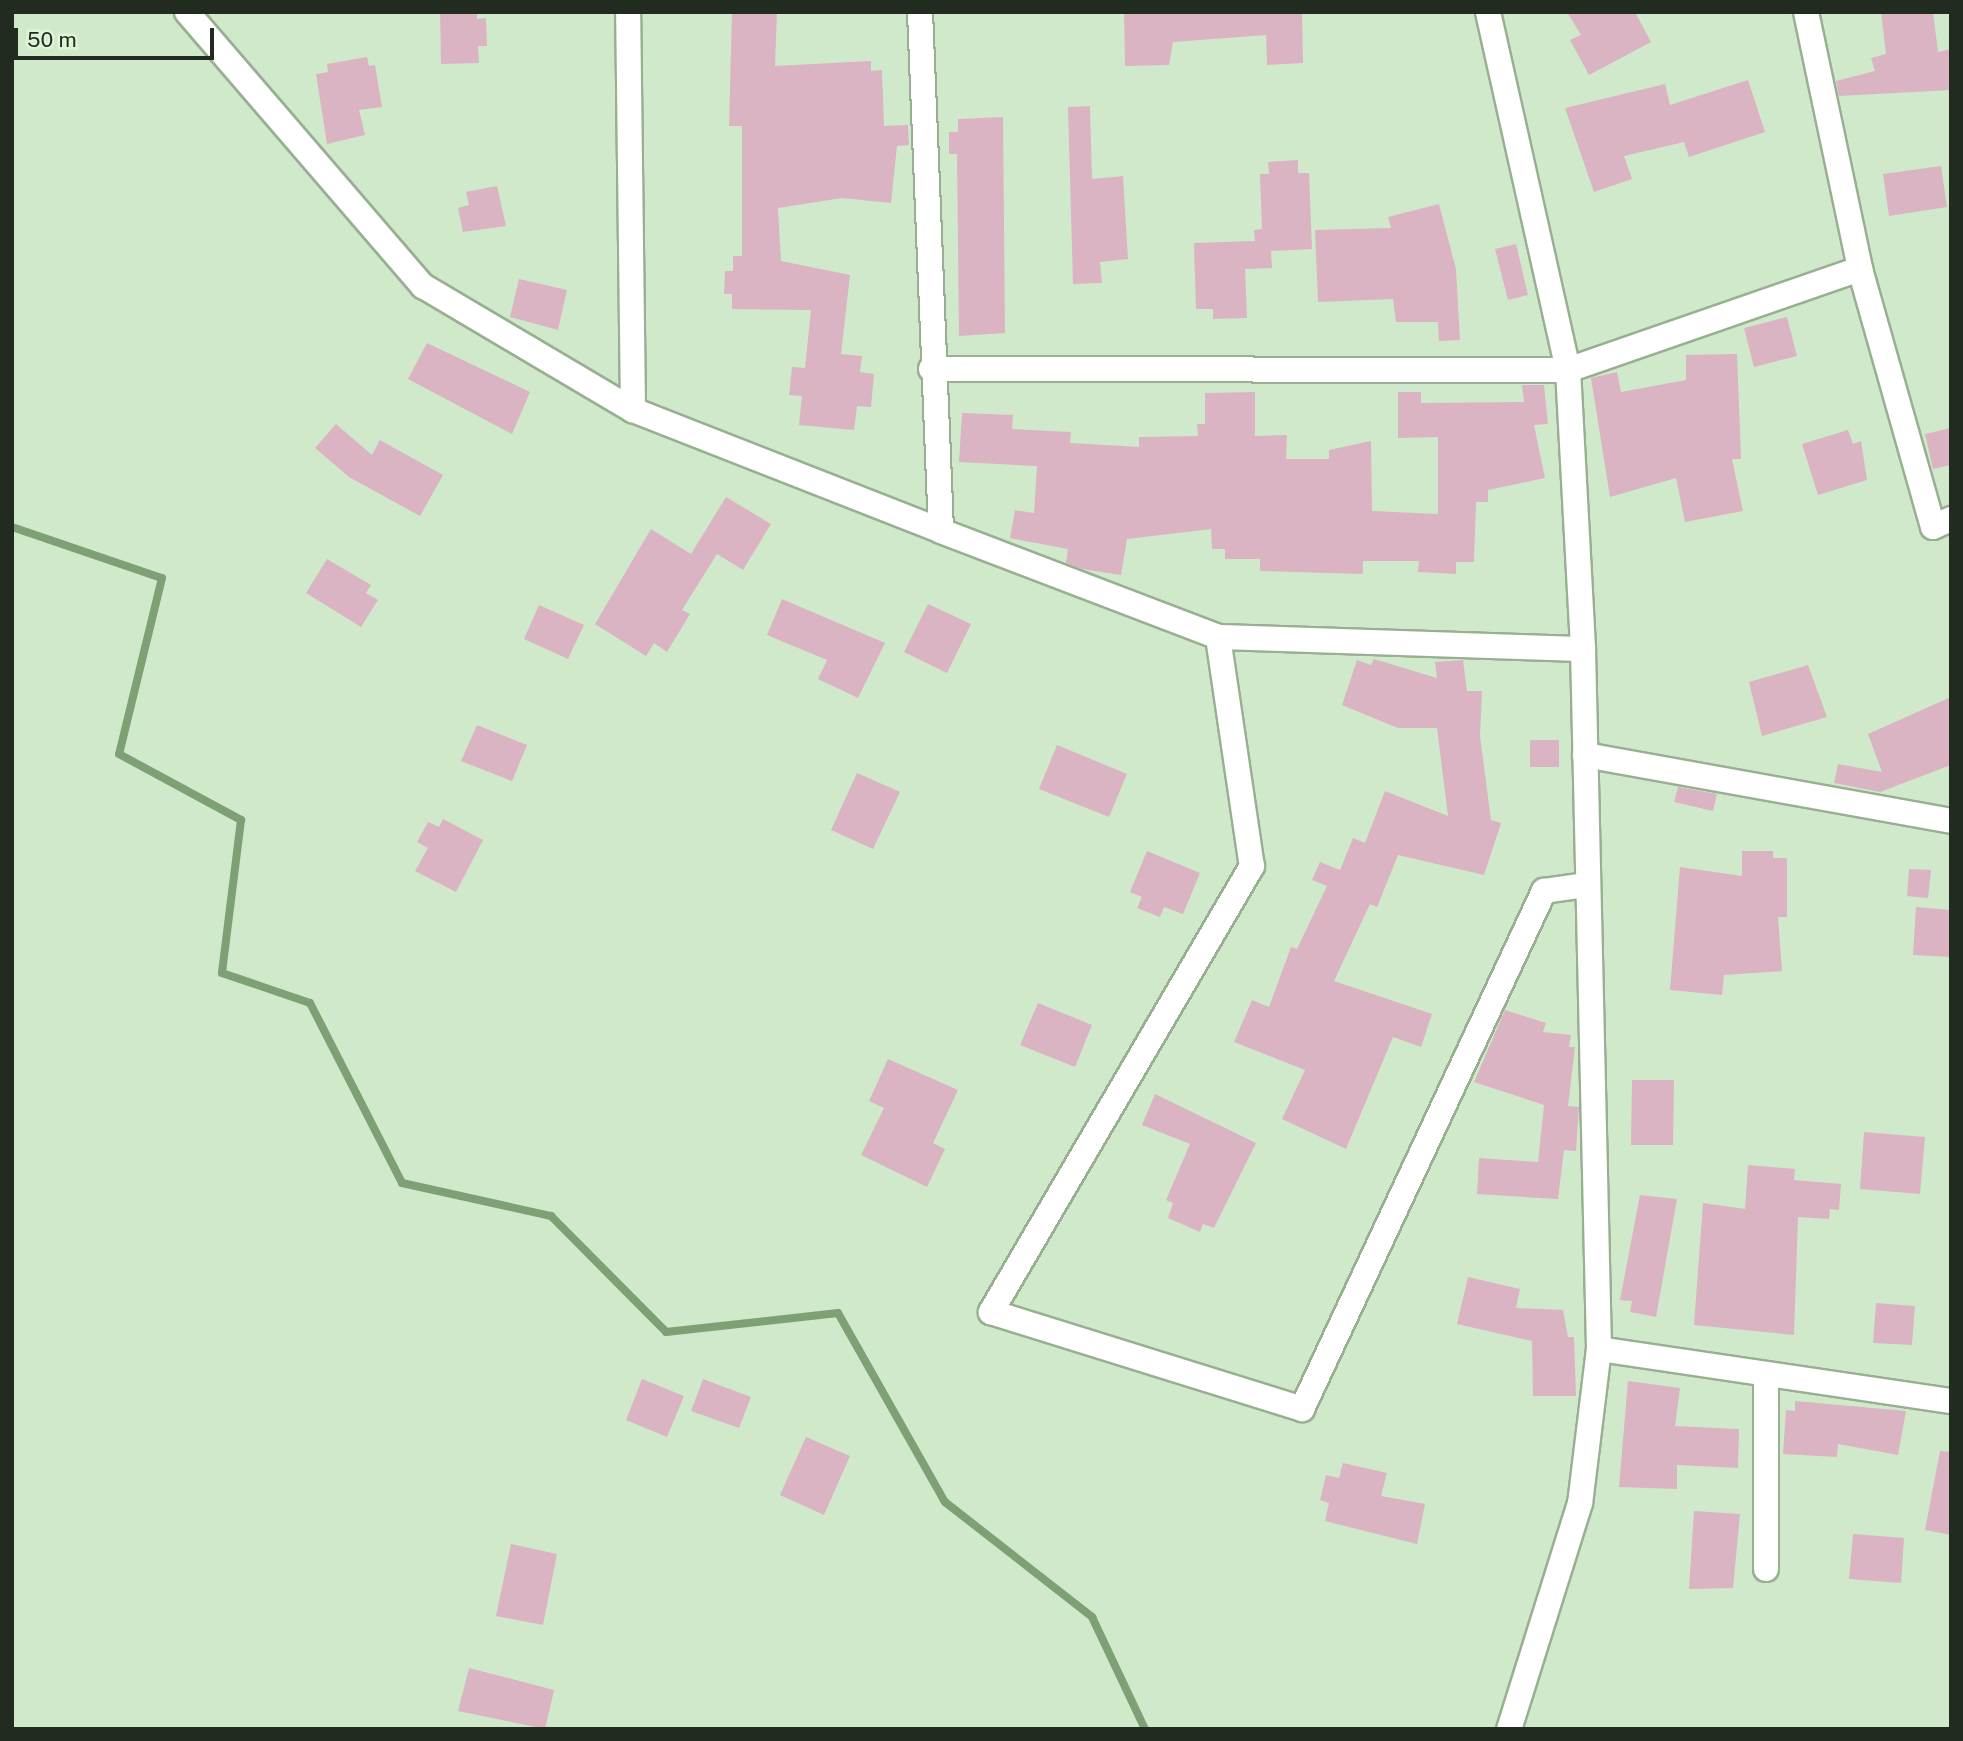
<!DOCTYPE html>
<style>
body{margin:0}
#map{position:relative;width:1963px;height:1741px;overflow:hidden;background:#d0e9ca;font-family:"Public Sans",sans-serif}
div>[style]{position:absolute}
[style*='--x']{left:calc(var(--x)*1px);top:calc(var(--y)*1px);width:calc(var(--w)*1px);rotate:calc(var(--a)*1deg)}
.stream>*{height:8px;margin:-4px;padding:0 4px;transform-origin:4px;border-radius:4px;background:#7da075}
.building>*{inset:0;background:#dab4c3}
.roads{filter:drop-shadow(2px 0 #98af92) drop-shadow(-2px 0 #98af92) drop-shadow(0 2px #98af92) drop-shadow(0 -2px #98af92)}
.street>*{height:24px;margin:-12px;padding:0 12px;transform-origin:12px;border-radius:12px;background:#fff}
span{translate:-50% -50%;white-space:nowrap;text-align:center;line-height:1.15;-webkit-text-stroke:5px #ddf6d7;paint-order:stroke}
.frame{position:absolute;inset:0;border:14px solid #222b20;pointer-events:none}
.scale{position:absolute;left:14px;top:28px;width:200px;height:32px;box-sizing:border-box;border:4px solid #222b20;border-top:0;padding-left:9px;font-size:21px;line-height:24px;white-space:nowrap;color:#222b20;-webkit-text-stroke:5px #ddf6d7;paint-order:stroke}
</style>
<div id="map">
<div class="stream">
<i style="--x:12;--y:527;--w:158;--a:18.8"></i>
<i style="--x:162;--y:578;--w:181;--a:103.7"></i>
<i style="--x:119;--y:754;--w:139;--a:28.4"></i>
<i style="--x:241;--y:820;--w:154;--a:97.1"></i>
<i style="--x:222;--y:973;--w:93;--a:18.8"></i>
<i style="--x:310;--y:1003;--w:202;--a:62.9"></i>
<i style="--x:402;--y:1183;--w:153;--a:12.5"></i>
<i style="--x:551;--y:1216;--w:163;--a:45.2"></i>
<i style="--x:666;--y:1332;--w:173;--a:-6.3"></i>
<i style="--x:838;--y:1313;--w:217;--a:60.5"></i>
<i style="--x:945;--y:1502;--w:187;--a:38"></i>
<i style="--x:1092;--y:1617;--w:124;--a:64.7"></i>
</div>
<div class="building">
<i style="clip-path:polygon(440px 12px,477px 12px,477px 19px,486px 18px,487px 46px,478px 46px,479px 63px,441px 64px)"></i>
<i style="clip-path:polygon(732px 12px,777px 12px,775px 66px,871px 61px,871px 71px,882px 70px,884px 126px,908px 125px,909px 145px,897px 146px,891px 203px,842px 198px,778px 208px,781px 261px,850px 275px,841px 354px,862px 356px,860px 372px,874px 374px,871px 407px,857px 406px,854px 430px,799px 425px,802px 396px,789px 395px,792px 367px,805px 368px,811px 310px,732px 309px,732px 294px,724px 294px,725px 271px,733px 271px,733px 256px,742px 256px,742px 126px,729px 126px)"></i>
<i style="clip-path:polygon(1124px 12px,1302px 12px,1303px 63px,1267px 65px,1266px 35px,1173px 42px,1169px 65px,1125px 66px)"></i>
<i style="clip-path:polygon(1567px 12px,1635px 12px,1651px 42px,1589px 75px,1570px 40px,1581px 35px)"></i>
<i style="clip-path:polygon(1881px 12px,1933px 12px,1938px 52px,1951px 49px,1951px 90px,1839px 96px,1836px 81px,1875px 71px,1871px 58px,1886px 54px)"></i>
<i style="clip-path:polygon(367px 57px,369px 66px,375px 65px,382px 107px,359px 110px,365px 135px,327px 144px,316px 74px,328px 72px,327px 64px)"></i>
<i style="clip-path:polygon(1748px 80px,1765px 132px,1689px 157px,1684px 142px,1624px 156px,1632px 179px,1594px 192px,1565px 108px,1665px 84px,1670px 105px)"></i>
<i style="clip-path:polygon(1090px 106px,1092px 179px,1123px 176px,1128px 259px,1100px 262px,1102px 283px,1073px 284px,1068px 107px)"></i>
<i style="clip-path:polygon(1003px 117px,1005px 333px,959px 336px,957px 154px,949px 154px,949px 132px,958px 132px,958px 119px)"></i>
<i style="clip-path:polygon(1298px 160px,1298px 173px,1309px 173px,1312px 249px,1271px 251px,1272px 268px,1245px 269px,1247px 318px,1213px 319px,1213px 309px,1196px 309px,1194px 243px,1255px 241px,1254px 230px,1262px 229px,1260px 174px,1269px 174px,1268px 162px)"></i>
<i style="clip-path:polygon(1941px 166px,1947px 207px,1889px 216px,1883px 174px)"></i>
<i style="clip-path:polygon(497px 186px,506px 226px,463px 232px,458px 208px,469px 205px,466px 192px)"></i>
<i style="clip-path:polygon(1439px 204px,1456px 269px,1460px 340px,1439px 341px,1438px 322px,1396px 322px,1393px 299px,1318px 302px,1315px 230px,1391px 228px,1388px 217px)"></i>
<i style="clip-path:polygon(1516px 244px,1528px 295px,1508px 300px,1495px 249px)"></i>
<i style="clip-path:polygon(519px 279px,567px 290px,558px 330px,510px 317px)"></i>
<i style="clip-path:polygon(1787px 317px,1797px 356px,1754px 367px,1744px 328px)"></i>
<i style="clip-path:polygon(427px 343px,530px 392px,512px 434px,408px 379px)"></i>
<i style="clip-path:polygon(1737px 354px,1741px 459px,1732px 459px,1743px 511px,1685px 522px,1676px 478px,1610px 497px,1591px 378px,1617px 372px,1621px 392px,1686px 380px,1686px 355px)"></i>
<i style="clip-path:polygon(1522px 385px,1544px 385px,1548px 424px,1534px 425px,1545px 478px,1488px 490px,1488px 502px,1476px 502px,1474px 562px,1456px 562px,1456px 574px,1418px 572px,1419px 561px,1363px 561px,1363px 574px,1260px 571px,1260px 559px,1225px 559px,1225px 549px,1212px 549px,1211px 529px,1127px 539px,1121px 575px,1082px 569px,1066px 563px,1068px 549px,1010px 538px,1015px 510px,1034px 513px,1037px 466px,959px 462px,962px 413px,1013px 415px,1012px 429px,1071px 432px,1070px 443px,1139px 447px,1139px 437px,1198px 436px,1197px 424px,1205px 424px,1205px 393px,1255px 392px,1255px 436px,1287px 435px,1286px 459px,1329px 459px,1329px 450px,1371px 441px,1372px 511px,1438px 514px,1438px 437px,1398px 438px,1398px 392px,1421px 392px,1421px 403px,1524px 402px)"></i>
<i style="clip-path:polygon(336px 424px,372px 455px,380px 440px,443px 475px,420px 516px,349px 477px,315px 448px)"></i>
<i style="clip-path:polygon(1951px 428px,1951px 465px,1933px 469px,1925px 434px)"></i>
<i style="clip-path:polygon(1848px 430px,1853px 444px,1861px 441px,1867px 480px,1818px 495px,1802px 444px)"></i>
<i style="clip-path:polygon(726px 497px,771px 524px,743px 570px,717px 554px,682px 610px,690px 614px,667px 652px,654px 643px,646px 656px,595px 624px,651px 529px,691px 554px)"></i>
<i style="clip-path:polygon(327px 559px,371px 585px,366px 593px,378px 600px,361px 627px,306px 593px)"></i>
<i style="clip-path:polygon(782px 599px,885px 643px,858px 698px,818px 679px,827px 660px,767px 635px)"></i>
<i style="clip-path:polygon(928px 604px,971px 624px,947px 673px,904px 652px)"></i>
<i style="clip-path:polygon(539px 605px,584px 625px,568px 659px,524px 639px)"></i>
<i style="clip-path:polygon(1374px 659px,1437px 678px,1435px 662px,1463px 660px,1467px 691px,1482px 691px,1480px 736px,1491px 820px,1501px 823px,1484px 875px,1398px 855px,1377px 907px,1370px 904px,1334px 981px,1432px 1014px,1421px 1047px,1393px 1037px,1346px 1149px,1282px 1119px,1305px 1070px,1234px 1042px,1252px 1000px,1269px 1007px,1291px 947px,1297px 949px,1327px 886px,1312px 880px,1320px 862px,1340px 870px,1353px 838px,1365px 843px,1385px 791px,1448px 816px,1437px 728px,1398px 728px,1342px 705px,1357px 660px,1371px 665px)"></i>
<i style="clip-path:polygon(1808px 665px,1827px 717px,1762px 736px,1749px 682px)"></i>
<i style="clip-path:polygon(1951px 697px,1951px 765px,1880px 792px,1834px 783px,1838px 764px,1882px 772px,1868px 734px)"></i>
<i style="clip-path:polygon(477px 725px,527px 745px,512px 781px,461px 761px)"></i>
<i style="clip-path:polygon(1530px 740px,1559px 740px,1559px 767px,1530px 767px)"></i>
<i style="clip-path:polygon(1057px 745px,1127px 774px,1109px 817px,1039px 789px)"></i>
<i style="clip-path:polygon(857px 773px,900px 792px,873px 849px,831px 830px)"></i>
<i style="clip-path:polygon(1678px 787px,1717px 794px,1713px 811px,1674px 802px)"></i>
<i style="clip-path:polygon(443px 819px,483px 840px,456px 892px,415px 871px,428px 848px,417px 842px,428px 822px,439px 827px)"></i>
<i style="clip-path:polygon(1147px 851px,1200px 873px,1183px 914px,1164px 907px,1160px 917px,1137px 908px,1142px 897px,1130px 892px)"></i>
<i style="clip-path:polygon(1742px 851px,1773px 851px,1773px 858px,1787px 858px,1787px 917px,1778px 917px,1782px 971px,1724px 975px,1722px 995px,1670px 990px,1680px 867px,1742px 876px)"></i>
<i style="clip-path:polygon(1909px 869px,1931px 870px,1928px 898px,1907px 896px)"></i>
<i style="clip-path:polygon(1916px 907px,1951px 910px,1951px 957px,1913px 955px)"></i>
<i style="clip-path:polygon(1038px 1003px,1092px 1025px,1075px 1067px,1020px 1045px)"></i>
<i style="clip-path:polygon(1505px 1010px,1546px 1023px,1543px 1032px,1571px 1035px,1569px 1047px,1575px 1047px,1568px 1106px,1579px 1107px,1576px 1151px,1564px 1150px,1558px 1199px,1477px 1194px,1479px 1158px,1538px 1162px,1544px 1105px,1474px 1082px)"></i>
<i style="clip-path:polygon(888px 1059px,958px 1090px,933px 1143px,945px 1149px,927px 1187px,861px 1155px,884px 1108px,869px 1101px)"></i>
<i style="clip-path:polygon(1632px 1080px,1674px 1080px,1673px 1145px,1631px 1145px)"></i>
<i style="clip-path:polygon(1155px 1094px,1256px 1143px,1214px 1228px,1203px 1224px,1200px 1232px,1168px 1218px,1173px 1203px,1166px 1200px,1190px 1144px,1142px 1125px)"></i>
<i style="clip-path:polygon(1864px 1132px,1925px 1137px,1920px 1194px,1860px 1189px)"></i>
<i style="clip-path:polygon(1748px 1165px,1795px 1169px,1794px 1180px,1841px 1184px,1839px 1210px,1830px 1209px,1829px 1219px,1798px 1217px,1794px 1335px,1694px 1325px,1703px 1203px,1745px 1209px)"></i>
<i style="clip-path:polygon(1640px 1195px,1677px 1199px,1656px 1317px,1630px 1312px,1632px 1301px,1620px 1300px)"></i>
<i style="clip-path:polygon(1468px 1277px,1520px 1289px,1516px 1308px,1563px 1310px,1568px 1337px,1574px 1337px,1576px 1396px,1533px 1396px,1532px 1341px,1457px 1324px)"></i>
<i style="clip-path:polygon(1876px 1303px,1915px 1306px,1912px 1345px,1873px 1343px)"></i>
<i style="clip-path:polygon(642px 1379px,684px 1396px,667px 1437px,626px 1420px)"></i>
<i style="clip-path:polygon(703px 1379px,751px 1397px,739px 1428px,691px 1411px)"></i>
<i style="clip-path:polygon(1628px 1381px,1680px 1388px,1675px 1426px,1739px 1429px,1738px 1468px,1677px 1465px,1677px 1489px,1619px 1487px)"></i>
<i style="clip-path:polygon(1795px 1401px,1906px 1411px,1898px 1455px,1838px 1444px,1837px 1457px,1783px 1454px,1786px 1410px,1795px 1411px)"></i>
<i style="clip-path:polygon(806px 1437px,850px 1456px,824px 1515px,780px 1495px)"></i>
<i style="clip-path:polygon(1940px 1451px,1951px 1452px,1951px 1535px,1925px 1530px)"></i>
<i style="clip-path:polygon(1343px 1463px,1387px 1473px,1381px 1496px,1425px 1504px,1417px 1544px,1325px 1521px,1329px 1503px,1320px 1500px,1326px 1475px,1339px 1478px)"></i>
<i style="clip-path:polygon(1694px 1511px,1740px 1514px,1733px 1588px,1689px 1589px)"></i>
<i style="clip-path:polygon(1853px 1534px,1904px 1538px,1901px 1583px,1849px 1579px)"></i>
<i style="clip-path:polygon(511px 1544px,557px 1554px,543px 1625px,496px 1616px)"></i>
<i style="clip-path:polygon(469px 1668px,554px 1690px,545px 1729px,458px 1711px)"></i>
</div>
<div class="roads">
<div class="street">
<i style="--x:187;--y:12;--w:362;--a:49.3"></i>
<i style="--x:423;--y:286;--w:244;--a:30.6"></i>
<i style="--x:633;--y:410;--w:398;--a:-90.7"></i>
<i style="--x:920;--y:12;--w:519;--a:87.68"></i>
<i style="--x:941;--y:531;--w:297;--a:20.9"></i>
<i style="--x:1218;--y:637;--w:232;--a:81.6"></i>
<i style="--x:1252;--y:866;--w:517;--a:120.34"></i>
<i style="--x:991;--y:1312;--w:326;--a:17.3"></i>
<i style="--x:1302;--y:1409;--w:572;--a:-64.96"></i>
<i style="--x:1544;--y:891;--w:42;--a:-8.1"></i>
<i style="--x:1488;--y:12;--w:367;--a:77.4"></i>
<i style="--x:1568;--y:370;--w:279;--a:86.9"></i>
<i style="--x:1583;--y:649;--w:700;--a:88.69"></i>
<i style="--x:1599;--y:1349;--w:155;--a:97"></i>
<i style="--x:1580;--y:1503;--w:237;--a:107.4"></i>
<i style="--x:1806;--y:12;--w:263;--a:78.1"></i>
<i style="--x:1860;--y:269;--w:268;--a:74.2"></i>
<i style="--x:1933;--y:527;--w:20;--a:-24"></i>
<i style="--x:931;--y:369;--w:637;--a:0.09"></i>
<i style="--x:1568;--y:370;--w:309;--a:-19.1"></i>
<i style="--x:633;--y:410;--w:331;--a:21.4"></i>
<i style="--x:1218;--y:637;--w:365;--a:1.9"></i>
<i style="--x:1585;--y:755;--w:372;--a:10.2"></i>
<i style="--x:1599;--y:1349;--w:356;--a:8.4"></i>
<i style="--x:1766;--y:1375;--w:194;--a:90"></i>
</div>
</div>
<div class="frame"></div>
<div class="scale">50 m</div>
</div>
